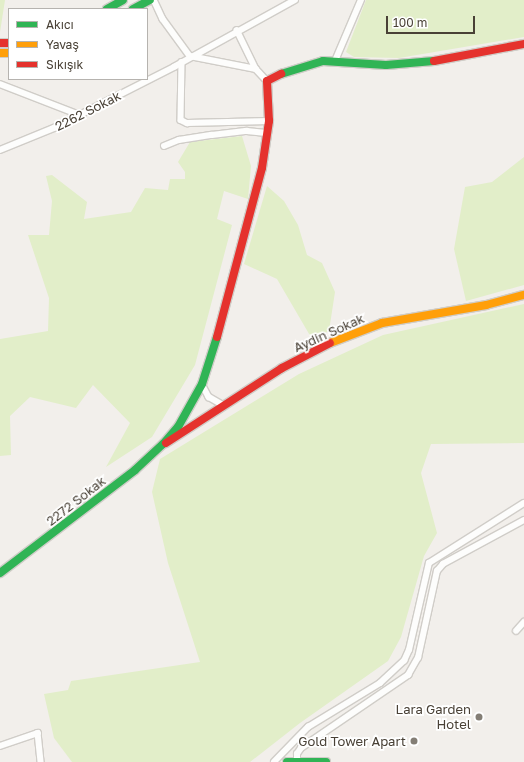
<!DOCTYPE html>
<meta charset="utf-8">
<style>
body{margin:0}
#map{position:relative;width:524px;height:762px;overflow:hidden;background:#f2efeb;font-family:"Golos Text",sans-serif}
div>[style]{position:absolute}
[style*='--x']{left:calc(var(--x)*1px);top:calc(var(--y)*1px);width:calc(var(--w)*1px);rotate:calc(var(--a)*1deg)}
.green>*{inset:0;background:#e2eec9}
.roads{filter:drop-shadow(1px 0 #d0cdc8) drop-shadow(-1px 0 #d0cdc8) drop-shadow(0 1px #d0cdc8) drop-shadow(0 -1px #d0cdc8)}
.street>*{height:5.5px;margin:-2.75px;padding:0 2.75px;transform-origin:2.75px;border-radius:2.75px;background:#fdfdfc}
.fast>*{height:8px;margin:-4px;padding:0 4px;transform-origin:4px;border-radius:4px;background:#30b455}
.slow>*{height:8px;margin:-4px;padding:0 4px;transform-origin:4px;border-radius:4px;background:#ff9f0a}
.jam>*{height:8px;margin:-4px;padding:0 4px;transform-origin:4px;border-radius:4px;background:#e5322d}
.dots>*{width:11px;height:11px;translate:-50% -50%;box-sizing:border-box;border:2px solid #fff;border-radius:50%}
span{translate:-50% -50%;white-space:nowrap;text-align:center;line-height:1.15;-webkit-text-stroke:3.5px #fff;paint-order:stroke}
.street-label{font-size:13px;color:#494136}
.poi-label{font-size:13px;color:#494136}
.right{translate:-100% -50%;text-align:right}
.legend{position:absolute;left:8px;top:8px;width:140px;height:72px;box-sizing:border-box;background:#fff;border:1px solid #b6b3af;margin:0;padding:5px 7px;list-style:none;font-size:12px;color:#494136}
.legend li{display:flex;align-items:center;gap:8px;height:20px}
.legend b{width:20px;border:1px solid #b6b3af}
.scale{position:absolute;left:386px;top:16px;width:89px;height:18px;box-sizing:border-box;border:2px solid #494136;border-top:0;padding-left:5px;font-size:12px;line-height:14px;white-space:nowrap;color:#494136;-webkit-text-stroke:3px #fff;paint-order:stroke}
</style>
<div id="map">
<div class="green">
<i style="clip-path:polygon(0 0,5px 0,0 32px)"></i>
<i style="clip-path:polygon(366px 0,524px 0,524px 37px,399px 58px,354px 57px,346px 52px)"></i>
<i style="clip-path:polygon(242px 136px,251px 166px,248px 199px,224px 191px,217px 219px,232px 225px,195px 365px,152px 437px,106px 467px,130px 423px,93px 385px,76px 408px,30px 397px,10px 416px,11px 455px,0 456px,0 339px,48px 331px,49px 298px,28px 235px,49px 235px,52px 201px,46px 176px,52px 175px,87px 202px,84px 219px,131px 212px,145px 188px,168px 190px,170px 179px,185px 179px,185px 172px,178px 162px,190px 142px)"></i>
<i style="clip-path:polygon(524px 157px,524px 285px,466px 301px,454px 249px,465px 187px,492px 182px)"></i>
<i style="clip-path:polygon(267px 186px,284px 201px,298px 225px,307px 255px,322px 263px,335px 292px,329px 331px,312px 339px,277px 279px,244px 264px)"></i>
<i style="clip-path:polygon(524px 304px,524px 443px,431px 444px,421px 473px,437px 533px,424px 556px,401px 637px,388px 661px,300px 723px,250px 762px,72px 762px,54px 738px,44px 694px,68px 690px,71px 681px,200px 662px,168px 563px,152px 492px,160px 459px,299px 374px,383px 335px)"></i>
</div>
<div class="roads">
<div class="street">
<i style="--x:154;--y:0;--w:21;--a:65"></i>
<i style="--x:163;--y:19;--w:46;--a:53.9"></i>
<i style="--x:190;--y:56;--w:67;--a:11.1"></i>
<i style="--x:256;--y:69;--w:16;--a:47"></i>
<i style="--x:237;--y:30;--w:43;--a:64"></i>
<i style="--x:335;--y:61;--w:66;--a:-66.9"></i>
<i style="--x:182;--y:62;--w:58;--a:91"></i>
<i style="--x:181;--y:120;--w:7;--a:27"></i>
<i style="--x:187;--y:123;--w:82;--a:-1.4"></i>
<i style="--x:0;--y:84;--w:86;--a:21.2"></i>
<i style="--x:164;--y:146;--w:16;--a:-22"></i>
<i style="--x:179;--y:140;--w:33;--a:-9"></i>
<i style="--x:212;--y:135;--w:35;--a:-7"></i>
<i style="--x:247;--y:131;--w:19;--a:6"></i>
<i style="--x:0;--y:150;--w:58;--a:-22.2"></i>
<i style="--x:54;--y:128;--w:135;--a:-26.9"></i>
<i style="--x:174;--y:67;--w:138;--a:-29"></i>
<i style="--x:202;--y:384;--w:15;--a:62"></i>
<i style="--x:209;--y:397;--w:16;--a:30"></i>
<i style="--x:516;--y:631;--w:12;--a:-48"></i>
<i style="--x:0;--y:746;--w:40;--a:-18.9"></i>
<i style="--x:38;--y:733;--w:29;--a:84"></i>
<i style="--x:297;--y:761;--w:7;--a:-90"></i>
<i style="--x:297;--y:754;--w:7;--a:-56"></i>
<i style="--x:301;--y:748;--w:130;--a:-34.3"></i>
<i style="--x:408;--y:675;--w:20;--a:-60"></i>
<i style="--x:418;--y:658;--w:89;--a:-77.7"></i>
<i style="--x:437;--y:571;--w:9;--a:-49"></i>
<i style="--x:443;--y:564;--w:92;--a:-28.5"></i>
<i style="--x:274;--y:762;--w:49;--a:-45.8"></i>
<i style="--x:308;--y:727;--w:84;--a:-31.4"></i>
<i style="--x:380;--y:683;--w:33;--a:-43"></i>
<i style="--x:404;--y:661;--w:12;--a:-66"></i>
<i style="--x:409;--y:650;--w:89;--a:-77.1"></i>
<i style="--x:429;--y:563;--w:112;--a:-32.3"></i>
</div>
<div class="fast">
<i style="--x:107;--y:9;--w:18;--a:-29"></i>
<i style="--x:133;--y:9;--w:19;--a:-28"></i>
<i style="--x:281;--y:74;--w:44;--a:-17.2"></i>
<i style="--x:323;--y:61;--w:63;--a:3.6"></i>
<i style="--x:386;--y:65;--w:48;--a:-4.8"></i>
<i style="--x:0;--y:573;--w:170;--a:-37.3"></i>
<i style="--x:135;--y:470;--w:38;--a:-43"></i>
<i style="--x:163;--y:444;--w:23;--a:-49"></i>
<i style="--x:178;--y:427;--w:49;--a:-60.8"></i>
<i style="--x:202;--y:384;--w:49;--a:-72.3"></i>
<i style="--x:287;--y:762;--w:39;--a:0"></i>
</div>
<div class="slow">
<i style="--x:0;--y:53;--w:9;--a:0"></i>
<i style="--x:330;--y:343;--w:56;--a:-21"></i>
<i style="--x:382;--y:323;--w:106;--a:-9.8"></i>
<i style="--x:486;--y:305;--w:39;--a:-15"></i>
</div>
<div class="jam">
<i style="--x:0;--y:43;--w:9;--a:0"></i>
<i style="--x:434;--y:61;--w:92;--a:-10.7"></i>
<i style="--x:217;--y:337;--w:175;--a:-75.1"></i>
<i style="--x:262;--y:168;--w:48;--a:-81.5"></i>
<i style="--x:269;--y:121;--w:40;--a:-92.9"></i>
<i style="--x:267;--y:81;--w:16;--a:-27"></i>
<i style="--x:166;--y:443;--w:138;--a:-32.9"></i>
<i style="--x:282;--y:368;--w:54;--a:-27.5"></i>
</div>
</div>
<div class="dots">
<i style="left:479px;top:717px;background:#847e75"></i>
<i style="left:414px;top:741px;background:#847e75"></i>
</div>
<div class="street-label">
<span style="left:88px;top:111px;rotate:-27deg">2262 Sokak</span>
<span style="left:329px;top:333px;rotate:-24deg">Aydin Sokak</span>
<span style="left:76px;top:501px;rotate:-38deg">2272 Sokak</span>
</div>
<div class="poi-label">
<span class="right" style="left:471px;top:717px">Lara Garden<br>Hotel</span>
<span class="right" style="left:406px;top:741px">Gold Tower Apart</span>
</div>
<ul class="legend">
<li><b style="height:5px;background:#30b455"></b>Akıcı</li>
<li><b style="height:5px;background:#ff9f0a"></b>Yavaş</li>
<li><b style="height:5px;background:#e5322d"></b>Sıkışık</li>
</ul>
<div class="scale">100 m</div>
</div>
